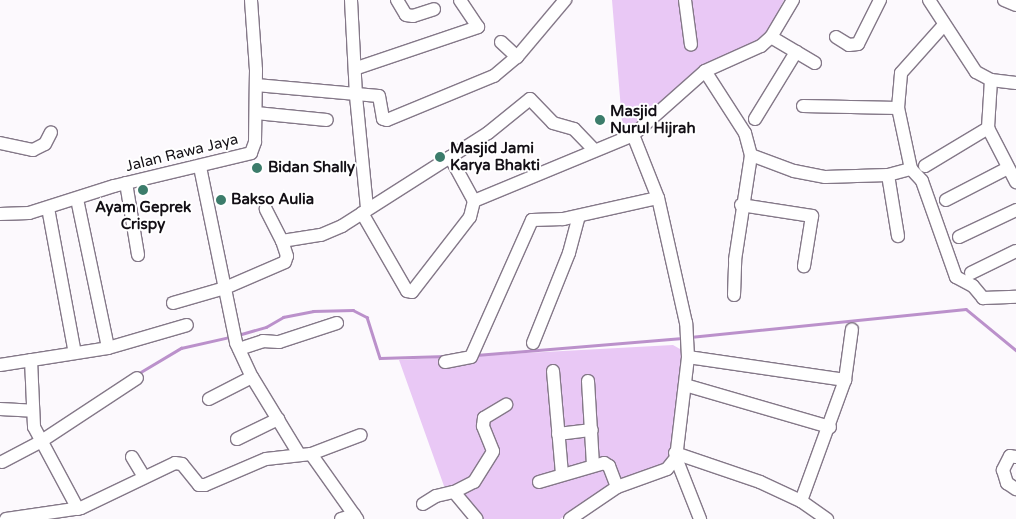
<!DOCTYPE html>
<style>
body{margin:0}
#map{position:relative;width:1016px;height:519px;overflow:hidden;background:#fcf9fd;font-family:"Varela Round",sans-serif}
div>[style]{position:absolute}
[style*='--x']{left:calc(var(--x)*1px);top:calc(var(--y)*1px);width:calc(var(--w)*1px);rotate:calc(var(--a)*1deg)}
.green>*{inset:0;background:#e9c8f5}
.stream>*{height:2.5px;margin:-1.25px;padding:0 1.25px;transform-origin:1.25px;border-radius:1.25px;background:#bb91cb}
.roads{filter:drop-shadow(1px 0 #847888) drop-shadow(-1px 0 #847888) drop-shadow(0 1px #847888) drop-shadow(0 -1px #847888)}
.minor>*{height:12px;margin:-6px;padding:0 6px;transform-origin:6px;border-radius:6px;background:#fff}
.dots>*{width:14px;height:14px;translate:-50% -50%;box-sizing:border-box;border:2px solid #fff;border-radius:50%}
span{translate:-50% -50%;white-space:nowrap;text-align:center;line-height:1.15;-webkit-text-stroke:4px #fff;paint-order:stroke}
.poi-label{font-size:15px;color:#130f15;font-weight:700}
.left{translate:0 -50%;text-align:left}
.street-label{font-size:15px;color:#130f15}
</style>
<div id="map">
<div class="green">
<i style="clip-path:polygon(612px 0,784px 0,760px 47px,716px 60px,623px 134px)"></i>
<i style="clip-path:polygon(673px 345px,687px 353px,672px 465px,619px 484px,560px 519px,484px 519px,460px 490px,444px 486px,399px 360px)"></i>
</div>
<div class="stream">
<i style="--x:238;--y:335;--w:29;--a:-16"></i>
<i style="--x:266;--y:327;--w:20;--a:-30"></i>
<i style="--x:283;--y:317;--w:31;--a:-11"></i>
<i style="--x:313;--y:311;--w:40;--a:-1.4"></i>
<i style="--x:353;--y:310;--w:16;--a:27"></i>
<i style="--x:367;--y:317;--w:43;--a:72.4"></i>
<i style="--x:380;--y:358;--w:66;--a:-1.7"></i>
<i style="--x:690;--y:337;--w:277;--a:-5.8"></i>
<i style="--x:966;--y:309;--w:65;--a:39.4"></i>
<i style="--x:476;--y:355;--w:207;--a:-4.7"></i>
<i style="--x:139;--y:373;--w:49;--a:-30.8"></i>
<i style="--x:181;--y:348;--w:50;--a:-12.7"></i>
</div>
<div class="roads">
<div class="minor">
<i style="--x:351;--y:0;--w:96;--a:87"></i>
<i style="--x:356;--y:96;--w:114;--a:84.4"></i>
<i style="--x:397;--y:0;--w:17;--a:59"></i>
<i style="--x:406;--y:15;--w:7;--a:8"></i>
<i style="--x:413;--y:16;--w:22;--a:-18"></i>
<i style="--x:685;--y:0;--w:45;--a:82.4"></i>
<i style="--x:929;--y:0;--w:86;--a:56.9"></i>
<i style="--x:976;--y:72;--w:17;--a:28"></i>
<i style="--x:991;--y:80;--w:25;--a:7"></i>
<i style="--x:1004;--y:0;--w:13;--a:23"></i>
<i style="--x:771;--y:37;--w:51;--a:30.6"></i>
<i style="--x:836;--y:37;--w:15;--a:32"></i>
<i style="--x:849;--y:45;--w:9;--a:-6"></i>
<i style="--x:858;--y:44;--w:49;--a:-63.4"></i>
<i style="--x:501;--y:42;--w:22;--a:43"></i>
<i style="--x:357;--y:68;--w:128;--a:-18.7"></i>
<i style="--x:478;--y:27;--w:32;--a:-124"></i>
<i style="--x:705;--y:71;--w:74;--a:57.2"></i>
<i style="--x:745;--y:133;--w:23;--a:75"></i>
<i style="--x:751;--y:155;--w:46;--a:20.4"></i>
<i style="--x:794;--y:171;--w:32;--a:11"></i>
<i style="--x:825;--y:177;--w:63;--a:-1.8"></i>
<i style="--x:888;--y:175;--w:24;--a:-15"></i>
<i style="--x:991;--y:80;--w:48;--a:93.6"></i>
<i style="--x:988;--y:128;--w:61;--a:62.6"></i>
<i style="--x:256;--y:85;--w:123;--a:5.1"></i>
<i style="--x:379;--y:96;--w:23;--a:80"></i>
<i style="--x:383;--y:119;--w:4;--a:14"></i>
<i style="--x:387;--y:120;--w:116;--a:-22.4"></i>
<i style="--x:494;--y:76;--w:30;--a:-40"></i>
<i style="--x:517;--y:57;--w:75;--a:-49.9"></i>
<i style="--x:803;--y:106;--w:95;--a:1.2"></i>
<i style="--x:256;--y:113;--w:71;--a:5.6"></i>
<i style="--x:755;--y:119;--w:79;--a:-58.5"></i>
<i style="--x:0;--y:143;--w:34;--a:12"></i>
<i style="--x:33;--y:150;--w:13;--a:-27"></i>
<i style="--x:45;--y:144;--w:13;--a:-63"></i>
<i style="--x:450;--y:157;--w:50;--a:61.4"></i>
<i style="--x:925;--y:166;--w:74;--a:-31.1"></i>
<i style="--x:200;--y:167;--w:180;--a:78.4"></i>
<i style="--x:236;--y:343;--w:38;--a:65"></i>
<i style="--x:252;--y:377;--w:90;--a:58.6"></i>
<i style="--x:911;--y:169;--w:16;--a:47"></i>
<i style="--x:922;--y:181;--w:102;--a:70.5"></i>
<i style="--x:956;--y:277;--w:19;--a:28"></i>
<i style="--x:973;--y:286;--w:16;--a:50"></i>
<i style="--x:983;--y:298;--w:33;--a:-2"></i>
<i style="--x:911;--y:169;--w:62;--a:-102"></i>
<i style="--x:898;--y:108;--w:35;--a:-85"></i>
<i style="--x:901;--y:73;--w:63;--a:-48.2"></i>
<i style="--x:888;--y:175;--w:62;--a:80.7"></i>
<i style="--x:126;--y:183;--w:73;--a:80.5"></i>
<i style="--x:77;--y:199;--w:152;--a:78.2"></i>
<i style="--x:946;--y:200;--w:70;--a:-27.3"></i>
<i style="--x:741;--y:205;--w:72;--a:8.8"></i>
<i style="--x:812;--y:216;--w:51;--a:99.1"></i>
<i style="--x:48;--y:208;--w:147;--a:79.5"></i>
<i style="--x:362;--y:213;--w:90;--a:60"></i>
<i style="--x:407;--y:291;--w:5;--a:11"></i>
<i style="--x:412;--y:292;--w:95;--a:-52.3"></i>
<i style="--x:470;--y:217;--w:16;--a:-76"></i>
<i style="--x:474;--y:201;--w:172;--a:-22.5"></i>
<i style="--x:633;--y:135;--w:96;--a:-41.6"></i>
<i style="--x:705;--y:71;--w:61;--a:-24.1"></i>
<i style="--x:761;--y:46;--w:13;--a:-42"></i>
<i style="--x:771;--y:37;--w:43;--a:-59.3"></i>
<i style="--x:0;--y:214;--w:29;--a:-2"></i>
<i style="--x:29;--y:213;--w:89;--a:-17.6"></i>
<i style="--x:114;--y:186;--w:141;--a:-13.5"></i>
<i style="--x:251;--y:153;--w:12;--a:-70"></i>
<i style="--x:255;--y:142;--w:72;--a:-89.2"></i>
<i style="--x:256;--y:70;--w:70;--a:-94.1"></i>
<i style="--x:959;--y:237;--w:63;--a:-25.3"></i>
<i style="--x:282;--y:241;--w:39;--a:-9"></i>
<i style="--x:321;--y:235;--w:23;--a:-23"></i>
<i style="--x:342;--y:226;--w:173;--a:-32.5"></i>
<i style="--x:488;--y:133;--w:54;--a:-39"></i>
<i style="--x:530;--y:99;--w:33;--a:46"></i>
<i style="--x:553;--y:123;--w:22;--a:16"></i>
<i style="--x:574;--y:129;--w:29;--a:46"></i>
<i style="--x:971;--y:273;--w:50;--a:-26.1"></i>
<i style="--x:734;--y:295;--w:35;--a:-88"></i>
<i style="--x:735;--y:260;--w:106;--a:-81.3"></i>
<i style="--x:173;--y:303;--w:54;--a:-16.1"></i>
<i style="--x:225;--y:288;--w:65;--a:-23.4"></i>
<i style="--x:285;--y:262;--w:6;--a:-72"></i>
<i style="--x:287;--y:256;--w:16;--a:-108"></i>
<i style="--x:282;--y:241;--w:36;--a:-117"></i>
<i style="--x:533;--y:343;--w:97;--a:-68.2"></i>
<i style="--x:569;--y:253;--w:38;--a:-75"></i>
<i style="--x:239;--y:349;--w:25;--a:-18"></i>
<i style="--x:263;--y:341;--w:16;--a:4"></i>
<i style="--x:279;--y:342;--w:61;--a:-18.1"></i>
<i style="--x:688;--y:357;--w:159;--a:8.3"></i>
<i style="--x:31;--y:360;--w:67;--a:87.4"></i>
<i style="--x:34;--y:427;--w:93;--a:61.8"></i>
<i style="--x:445;--y:362;--w:26;--a:-11"></i>
<i style="--x:471;--y:357;--w:150;--a:-66"></i>
<i style="--x:532;--y:220;--w:31;--a:-2"></i>
<i style="--x:563;--y:219;--w:97;--a:-12.5"></i>
<i style="--x:0;--y:365;--w:109;--a:-8.9"></i>
<i style="--x:108;--y:348;--w:82;--a:-16.2"></i>
<i style="--x:553;--y:371;--w:102;--a:85"></i>
<i style="--x:588;--y:381;--w:84;--a:86.6"></i>
<i style="--x:685;--y:385;--w:151;--a:16.2"></i>
<i style="--x:209;--y:399;--w:48;--a:-27.1"></i>
<i style="--x:0;--y:409;--w:33;--a:3"></i>
<i style="--x:558;--y:434;--w:34;--a:-7"></i>
<i style="--x:237;--y:439;--w:46;--a:-26"></i>
<i style="--x:675;--y:453;--w:90;--a:18.8"></i>
<i style="--x:760;--y:482;--w:45;--a:24.9"></i>
<i style="--x:801;--y:501;--w:32;--a:35"></i>
<i style="--x:311;--y:454;--w:80;--a:54.7"></i>
<i style="--x:132;--y:457;--w:23;--a:59"></i>
<i style="--x:1016;--y:457;--w:6;--a:-171"></i>
<i style="--x:1010;--y:456;--w:16;--a:117"></i>
<i style="--x:1003;--y:470;--w:14;--a:73"></i>
<i style="--x:1007;--y:483;--w:11;--a:34"></i>
<i style="--x:676;--y:458;--w:66;--a:68.5"></i>
<i style="--x:2;--y:462;--w:43;--a:-27.8"></i>
<i style="--x:40;--y:442;--w:116;--a:-33.4"></i>
<i style="--x:539;--y:482;--w:68;--a:-16.3"></i>
<i style="--x:604;--y:463;--w:6;--a:31"></i>
<i style="--x:609;--y:466;--w:22;--a:69"></i>
<i style="--x:454;--y:492;--w:22;--a:-27"></i>
<i style="--x:474;--y:482;--w:36;--a:-58"></i>
<i style="--x:493;--y:451;--w:27;--a:-112"></i>
<i style="--x:483;--y:426;--w:8;--a:-83"></i>
<i style="--x:484;--y:418;--w:26;--a:-31"></i>
<i style="--x:801;--y:501;--w:129;--a:-70"></i>
<i style="--x:845;--y:380;--w:51;--a:-82.2"></i>
<i style="--x:423;--y:504;--w:15;--a:-32"></i>
<i style="--x:436;--y:496;--w:18;--a:-13"></i>
<i style="--x:454;--y:492;--w:35;--a:50"></i>
<i style="--x:6;--y:519;--w:76;--a:-8.3"></i>
<i style="--x:81;--y:508;--w:104;--a:-25.6"></i>
<i style="--x:175;--y:463;--w:7;--a:8"></i>
<i style="--x:182;--y:464;--w:27;--a:51"></i>
<i style="--x:199;--y:485;--w:6;--a:0"></i>
<i style="--x:205;--y:485;--w:66;--a:-23.1"></i>
<i style="--x:266;--y:459;--w:45;--a:-6.3"></i>
<i style="--x:311;--y:454;--w:53;--a:-20.8"></i>
<i style="--x:341;--y:519;--w:14;--a:-17"></i>
<i style="--x:570;--y:519;--w:57;--a:-34.2"></i>
<i style="--x:617;--y:487;--w:53;--a:-19.8"></i>
<i style="--x:667;--y:469;--w:14;--a:-51"></i>
<i style="--x:676;--y:458;--w:102;--a:-83.2"></i>
<i style="--x:688;--y:357;--w:34;--a:-93"></i>
<i style="--x:686;--y:323;--w:128;--a:-102.6"></i>
<i style="--x:658;--y:198;--w:68;--a:-111.6"></i>
</div>
</div>
<div class="dots">
<i style="left:600px;top:120px;background:#3c7c6b"></i>
<i style="left:440px;top:157px;background:#3c7c6b"></i>
<i style="left:257px;top:168px;background:#3c7c6b"></i>
<i style="left:143px;top:190px;background:#3c7c6b"></i>
<i style="left:221px;top:200px;background:#3c7c6b"></i>
</div>
<div class="poi-label">
<span class="left" style="left:610px;top:120px">Masjid<br>Nurul Hijrah</span>
<span class="left" style="left:450px;top:157px">Masjid Jami<br>Karya Bhakti</span>
<span class="left" style="left:268px;top:168px">Bidan Shally</span>
<span class="left" style="left:231px;top:200px">Bakso Aulia</span>
<span style="left:143px;top:216px">Ayam Geprek<br>Crispy</span>
</div>
<div class="street-label">
<span style="left:182px;top:153px;rotate:-14deg">Jalan Rawa Jaya</span>
</div>
</div>
